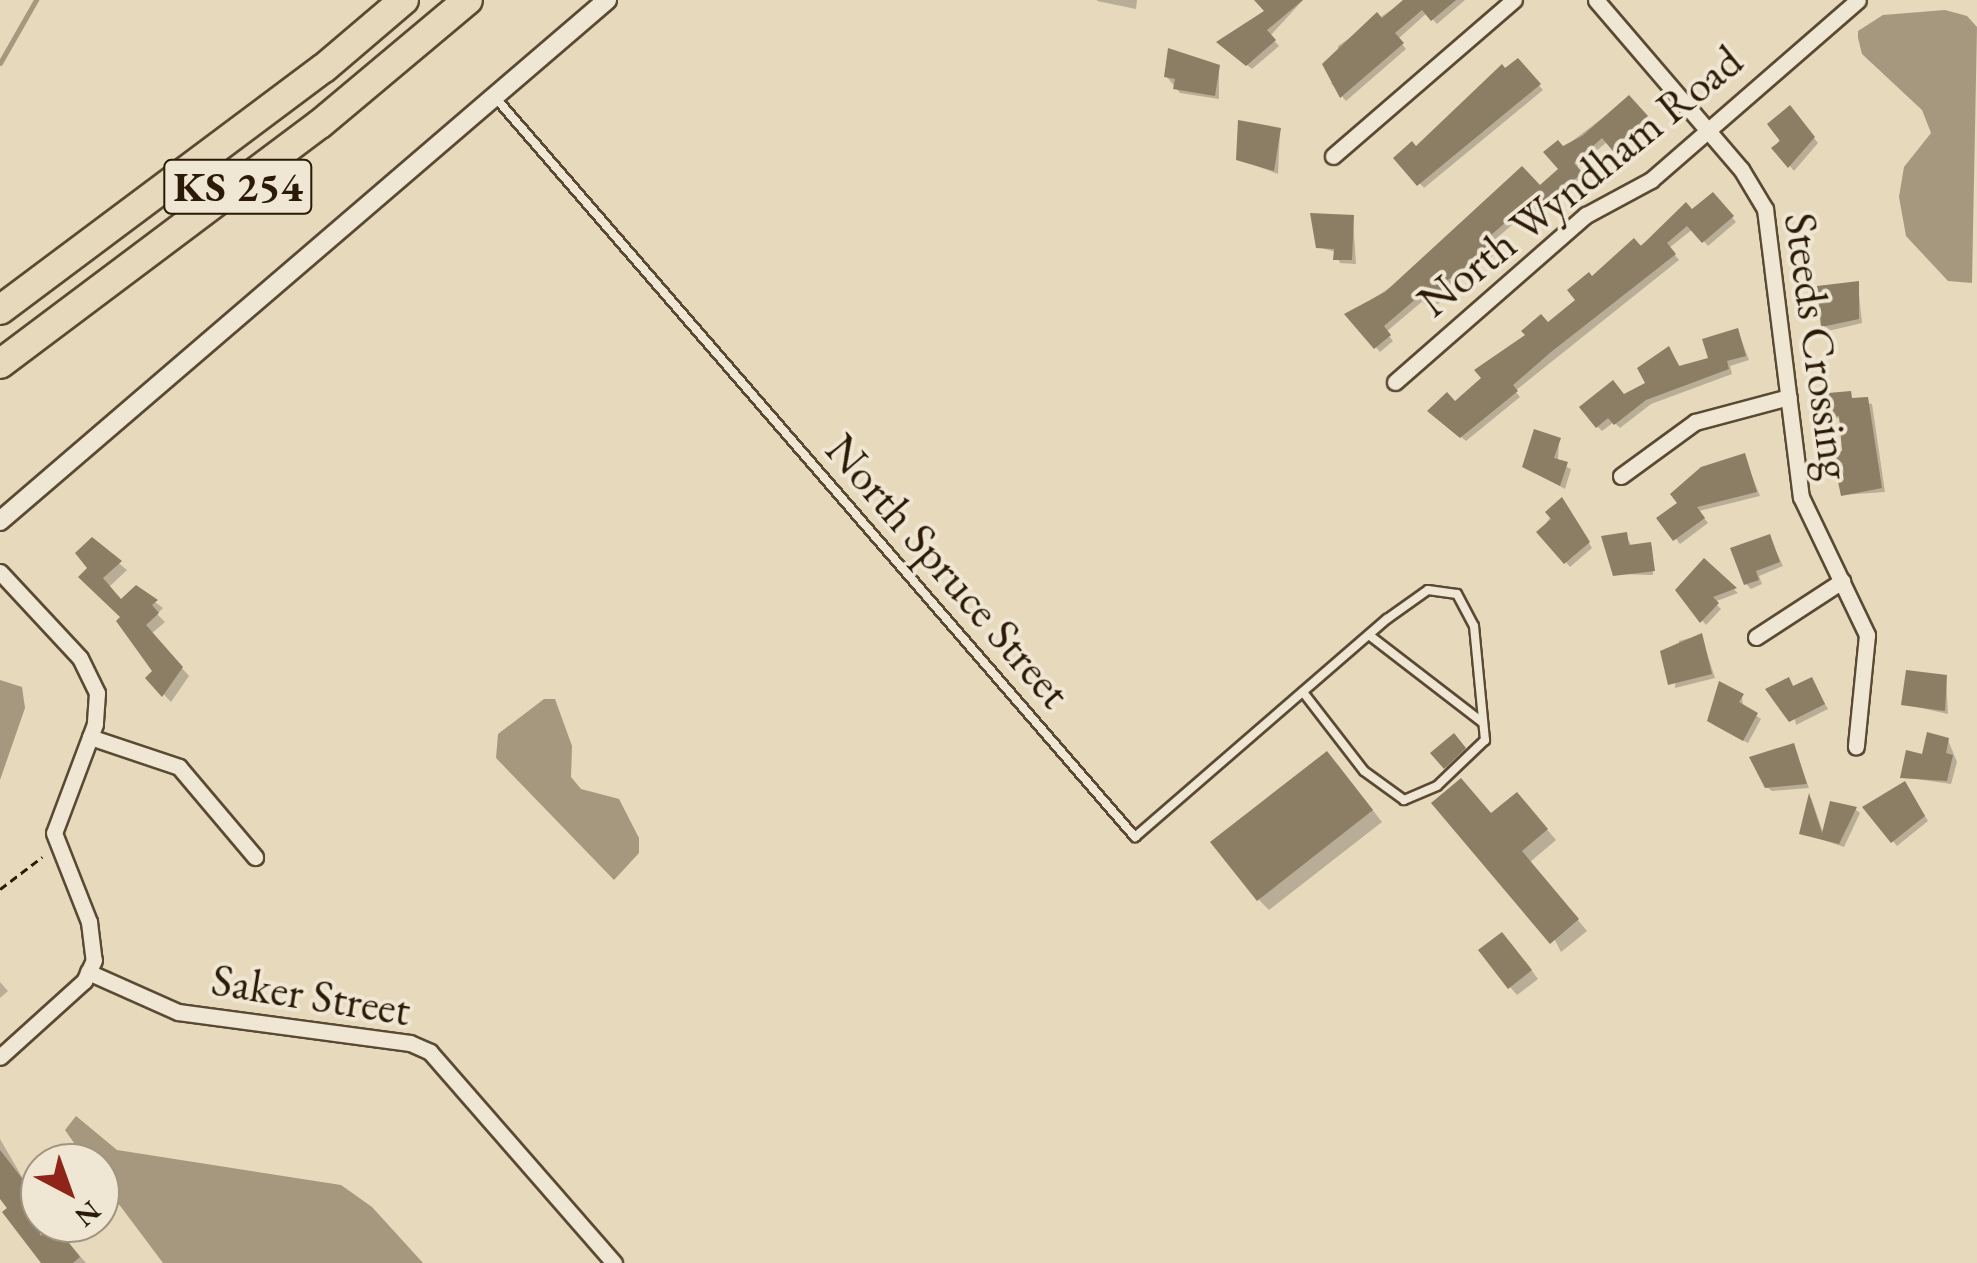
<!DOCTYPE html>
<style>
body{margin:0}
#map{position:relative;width:1977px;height:1263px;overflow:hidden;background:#e6d9bc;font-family:"EB Garamond",serif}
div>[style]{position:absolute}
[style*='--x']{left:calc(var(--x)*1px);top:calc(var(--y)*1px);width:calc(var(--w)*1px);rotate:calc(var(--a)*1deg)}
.water>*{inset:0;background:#a6987e}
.shadow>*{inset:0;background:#0003}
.stream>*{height:5px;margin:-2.5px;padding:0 2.5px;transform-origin:2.5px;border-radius:2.5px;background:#a6987e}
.building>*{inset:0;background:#8c7e65}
.path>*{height:2.5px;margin-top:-1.25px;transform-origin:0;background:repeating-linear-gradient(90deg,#2b1b06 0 8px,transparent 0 13px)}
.roads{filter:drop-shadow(2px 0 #5a4a34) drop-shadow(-2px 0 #5a4a34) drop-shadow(0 2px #5a4a34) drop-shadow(0 -2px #5a4a34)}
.service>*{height:8px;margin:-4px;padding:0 4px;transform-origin:4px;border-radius:4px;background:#efe6d3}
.minor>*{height:15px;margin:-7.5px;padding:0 7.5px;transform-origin:7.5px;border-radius:7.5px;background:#efe6d3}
.tertiary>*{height:18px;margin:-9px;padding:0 9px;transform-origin:9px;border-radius:9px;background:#efe6d3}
.motorway>*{height:28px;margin:-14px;padding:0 14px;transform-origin:14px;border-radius:14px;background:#e6d9bc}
span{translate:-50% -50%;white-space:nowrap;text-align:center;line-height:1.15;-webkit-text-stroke:8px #efe6d3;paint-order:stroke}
.shield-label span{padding:2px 8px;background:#efe6d3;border:2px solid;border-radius:8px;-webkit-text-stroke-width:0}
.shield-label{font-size:42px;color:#2b1b06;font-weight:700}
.street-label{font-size:45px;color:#2b1b06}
.north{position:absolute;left:20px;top:1143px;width:100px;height:100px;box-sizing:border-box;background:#efe6d3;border:2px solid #a19581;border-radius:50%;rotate:139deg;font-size:28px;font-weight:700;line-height:40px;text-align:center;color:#2b1b06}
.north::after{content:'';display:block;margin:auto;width:35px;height:45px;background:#8f2418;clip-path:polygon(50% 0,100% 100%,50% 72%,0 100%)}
</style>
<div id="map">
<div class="water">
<i style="clip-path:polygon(1945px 10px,1967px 16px,1977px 27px,1972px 283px,1948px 281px,1906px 236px,1899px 197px,1904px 167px,1931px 133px,1922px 110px,1862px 54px,1858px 38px,1858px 31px,1883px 15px)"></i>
<i style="clip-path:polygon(0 680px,22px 687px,25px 708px,0 780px)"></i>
<i style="clip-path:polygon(544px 699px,555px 699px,572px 746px,571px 777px,581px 789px,619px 799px,639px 838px,639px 853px,614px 880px,496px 758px,498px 734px)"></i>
<i style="clip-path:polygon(76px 1116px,117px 1150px,341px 1185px,372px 1207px,423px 1263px,163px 1263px,100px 1179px,100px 1163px,88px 1163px,65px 1130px)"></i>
</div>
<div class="shadow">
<i style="clip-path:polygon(1097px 0,1137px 0,1136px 9px,1097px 1px)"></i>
<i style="clip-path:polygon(1257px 0,1303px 0,1270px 36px,1279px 46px,1252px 69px,1223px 46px,1267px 12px)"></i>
<i style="clip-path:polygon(1406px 0,1465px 0,1437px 24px,1427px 13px,1398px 39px,1406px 49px,1346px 101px,1331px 83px,1337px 78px,1338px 46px)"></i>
<i style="clip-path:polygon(1518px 61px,1543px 90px,1424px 188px,1397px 158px,1417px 149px)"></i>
<i style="clip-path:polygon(1219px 67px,1219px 99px,1180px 93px,1166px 76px)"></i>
<i style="clip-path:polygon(1629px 98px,1651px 122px,1634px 136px,1641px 144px,1624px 158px,1608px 141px,1576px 168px,1585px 178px,1523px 225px,1518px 220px,1486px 247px,1494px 255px,1445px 290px,1449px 295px,1432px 309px,1424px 300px,1386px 332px,1393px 341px,1380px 352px,1348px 315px,1540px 189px,1561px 170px,1563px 148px)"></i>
<i style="clip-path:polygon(1794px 113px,1818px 143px,1794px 171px,1775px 148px)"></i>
<i style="clip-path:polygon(1280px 130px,1278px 174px,1238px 159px)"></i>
<i style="clip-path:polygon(1713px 195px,1736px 222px,1708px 246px,1693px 229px,1669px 248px,1679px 260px,1515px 391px,1520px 397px,1466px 441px,1434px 415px,1456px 404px,1578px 300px,1592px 279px)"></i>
<i style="clip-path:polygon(1353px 218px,1356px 264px,1340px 263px,1336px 252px,1318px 247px)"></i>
<i style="clip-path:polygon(1858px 284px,1862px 323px,1828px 331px,1824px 326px)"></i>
<i style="clip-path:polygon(1738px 331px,1749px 360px,1730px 366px,1732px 374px,1651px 404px,1620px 428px,1614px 422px,1602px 431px,1597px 426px,1624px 397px,1648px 385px,1669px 349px,1681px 368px,1711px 359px)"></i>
<i style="clip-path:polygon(1831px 396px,1872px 404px,1885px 492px,1843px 495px,1842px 420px,1833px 416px)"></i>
<i style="clip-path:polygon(1559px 440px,1558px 462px,1571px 469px,1565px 489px,1525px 467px)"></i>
<i style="clip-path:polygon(1744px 456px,1760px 496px,1699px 511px,1708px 523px,1680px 544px,1660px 518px)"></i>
<i style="clip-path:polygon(1562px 500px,1592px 548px,1570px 567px,1540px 532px)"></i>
<i style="clip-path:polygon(1626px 535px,1632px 547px,1650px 544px,1652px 546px,1653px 575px,1615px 574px)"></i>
<i style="clip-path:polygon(1769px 536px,1783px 566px,1759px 576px,1762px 584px,1751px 589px,1746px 584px)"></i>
<i style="clip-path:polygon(92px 541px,127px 570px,109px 587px,122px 602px,136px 588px,163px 608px,157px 614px,165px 622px,151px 634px,189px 676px,171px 702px,148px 678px,155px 672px,91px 568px)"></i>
<i style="clip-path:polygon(1704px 562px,1738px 593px,1714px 602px,1721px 609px,1706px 625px,1678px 590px)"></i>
<i style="clip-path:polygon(1701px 635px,1715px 678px,1675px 688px,1679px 641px)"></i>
<i style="clip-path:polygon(1946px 678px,1948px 714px,1903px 704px)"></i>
<i style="clip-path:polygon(1788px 680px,1795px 688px,1811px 680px,1828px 709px,1796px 725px)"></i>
<i style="clip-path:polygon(1742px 696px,1743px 707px,1761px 719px,1748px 743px,1714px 725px)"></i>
<i style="clip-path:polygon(1454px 736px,1469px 754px,1450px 772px,1434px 753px)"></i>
<i style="clip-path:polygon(1948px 740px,1957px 762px,1951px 784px,1902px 777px)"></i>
<i style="clip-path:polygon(1793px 745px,1809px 788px,1772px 791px,1767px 787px)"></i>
<i style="clip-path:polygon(1337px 764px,1382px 822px,1269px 910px,1259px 900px)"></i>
<i style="clip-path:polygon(1909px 789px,1928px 821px,1897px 846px,1865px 807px)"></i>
<i style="clip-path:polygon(1811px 798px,1824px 835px,1855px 809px,1860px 813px,1844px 847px,1802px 833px)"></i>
<i style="clip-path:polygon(1526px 805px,1556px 840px,1530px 862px,1587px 931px,1561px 952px,1492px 816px)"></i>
<i style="clip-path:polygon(1510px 942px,1538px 979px,1517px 995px,1510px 987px)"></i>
<i style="clip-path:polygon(0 982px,8px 991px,0 998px)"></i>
<i style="clip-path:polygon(0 1139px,29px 1189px,40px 1191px,40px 1223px,52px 1223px,86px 1263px,44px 1263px,0 1198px)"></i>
</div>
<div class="stream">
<i style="--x:0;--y:63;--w:73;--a:-60.3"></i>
</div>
<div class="building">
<i style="clip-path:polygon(1254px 0,1303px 0,1267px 30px,1276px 40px,1246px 66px,1216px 42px,1264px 11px)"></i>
<i style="clip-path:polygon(1403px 0,1456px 0,1431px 21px,1422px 10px,1395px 33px,1404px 43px,1340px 98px,1322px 64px,1377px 12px,1382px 18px)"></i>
<i style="clip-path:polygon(1168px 48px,1220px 65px,1215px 96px,1173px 89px,1175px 79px,1164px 77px)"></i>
<i style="clip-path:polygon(1518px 58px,1541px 84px,1417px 186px,1393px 158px,1412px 141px,1416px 146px,1502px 64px,1505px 68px)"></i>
<i style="clip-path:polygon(1629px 95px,1648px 116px,1632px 130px,1639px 138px,1617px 156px,1602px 138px,1574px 163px,1583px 173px,1517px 223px,1512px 217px,1484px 241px,1491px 249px,1442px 284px,1446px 289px,1426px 306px,1418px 297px,1384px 326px,1391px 335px,1374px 349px,1344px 314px,1385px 292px,1522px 166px,1540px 185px,1558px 169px,1543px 152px,1558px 140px,1563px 146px,1582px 136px)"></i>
<i style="clip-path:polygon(1790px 105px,1815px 137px,1788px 168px,1771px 148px,1780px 141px,1767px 124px)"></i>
<i style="clip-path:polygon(1238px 120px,1281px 128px,1274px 171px,1236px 160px)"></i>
<i style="clip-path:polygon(1713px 192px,1734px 216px,1702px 243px,1687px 226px,1667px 243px,1676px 254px,1551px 352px,1513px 385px,1518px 391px,1460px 438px,1427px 411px,1447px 392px,1455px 401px,1481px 378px,1474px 370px,1525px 335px,1521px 331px,1541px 314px,1548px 322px,1575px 300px,1567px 290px,1589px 272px,1592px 276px,1634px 238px,1641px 246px,1686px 202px,1692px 209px)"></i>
<i style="clip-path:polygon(1310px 213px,1354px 215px,1352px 260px,1333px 260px,1334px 249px,1316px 248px)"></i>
<i style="clip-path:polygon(1859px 281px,1859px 319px,1821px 327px,1817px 286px)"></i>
<i style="clip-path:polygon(1738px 328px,1746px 356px,1727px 361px,1729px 369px,1646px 400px,1614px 425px,1608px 418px,1596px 428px,1579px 407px,1613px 380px,1624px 394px,1645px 383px,1637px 368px,1669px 346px,1679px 366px,1708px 358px,1702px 339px)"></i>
<i style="clip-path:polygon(1851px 391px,1852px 398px,1868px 397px,1882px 488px,1841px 496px,1832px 453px,1842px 451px,1839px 416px,1831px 417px,1828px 393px)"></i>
<i style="clip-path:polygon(1534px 429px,1561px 438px,1554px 458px,1568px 462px,1560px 486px,1522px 467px)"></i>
<i style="clip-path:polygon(1745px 453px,1757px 492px,1697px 507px,1705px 518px,1673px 541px,1656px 518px,1677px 503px,1670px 494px,1701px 467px)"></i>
<i style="clip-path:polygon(1562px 497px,1590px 542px,1564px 564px,1536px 532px,1551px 519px,1545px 512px)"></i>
<i style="clip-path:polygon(1627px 532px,1629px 545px,1651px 542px,1655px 571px,1613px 576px,1601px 536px)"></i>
<i style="clip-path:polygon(1770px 534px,1780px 562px,1756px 571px,1759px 580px,1744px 585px,1730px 548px)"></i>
<i style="clip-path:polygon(92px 537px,122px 561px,103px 578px,121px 599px,136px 585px,158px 600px,152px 605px,159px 613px,146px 625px,183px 667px,162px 697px,145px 678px,152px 671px,116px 621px,120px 617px,78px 577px,87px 568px,75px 553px)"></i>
<i style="clip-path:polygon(1704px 558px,1737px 588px,1713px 597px,1719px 603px,1700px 623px,1675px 590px)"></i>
<i style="clip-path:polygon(1702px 633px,1712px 674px,1668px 685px,1660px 651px)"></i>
<i style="clip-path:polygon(1906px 670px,1947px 675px,1945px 711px,1901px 705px)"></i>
<i style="clip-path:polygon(1789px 677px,1793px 686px,1812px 677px,1825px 704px,1789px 722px,1765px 689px)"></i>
<i style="clip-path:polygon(1719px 681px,1744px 694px,1739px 702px,1758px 713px,1743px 741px,1707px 721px)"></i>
<i style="clip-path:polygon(1927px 732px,1949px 738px,1946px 753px,1953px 755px,1947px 781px,1900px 778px,1906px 750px,1922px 754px)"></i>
<i style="clip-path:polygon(1454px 733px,1466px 748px,1444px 769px,1430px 753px)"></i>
<i style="clip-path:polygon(1794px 743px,1807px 784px,1765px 788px,1749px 757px)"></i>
<i style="clip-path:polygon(1327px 751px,1373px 810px,1257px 901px,1210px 842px)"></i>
<i style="clip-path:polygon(1461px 778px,1491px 813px,1517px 792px,1548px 829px,1522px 851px,1579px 919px,1550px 944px,1431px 803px)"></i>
<i style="clip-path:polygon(1905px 781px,1925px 816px,1891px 843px,1862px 807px)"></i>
<i style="clip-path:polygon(1809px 793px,1822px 833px,1830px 801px,1857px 807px,1839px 844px,1799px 834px)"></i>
<i style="clip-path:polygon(1502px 932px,1532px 970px,1508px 989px,1478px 950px)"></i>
<i style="clip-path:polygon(0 1150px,28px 1186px,34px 1182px,40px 1190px,40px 1236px,54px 1224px,80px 1257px,73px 1263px,41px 1263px,2px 1212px,7px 1208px,0 1199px)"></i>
</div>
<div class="path">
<i style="--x:0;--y:889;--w:53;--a:-37.3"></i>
</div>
<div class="roads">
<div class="service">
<i style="--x:494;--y:96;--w:980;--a:49.14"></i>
<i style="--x:1135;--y:837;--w:333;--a:-40.9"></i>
<i style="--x:1387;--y:619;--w:50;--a:-35.3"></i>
<i style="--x:1428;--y:590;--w:29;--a:8"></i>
<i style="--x:1457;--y:594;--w:36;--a:62"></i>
<i style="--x:1474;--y:626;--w:115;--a:84.5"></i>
<i style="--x:1485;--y:740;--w:66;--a:136.2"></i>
<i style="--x:1437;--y:786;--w:36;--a:157"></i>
<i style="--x:1404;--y:800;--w:49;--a:-144.1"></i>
<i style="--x:1364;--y:771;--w:100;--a:-127.7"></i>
<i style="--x:1369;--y:635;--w:143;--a:37.6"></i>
</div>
<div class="minor">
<i style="--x:1596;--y:0;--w:223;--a:49.4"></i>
<i style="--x:1741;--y:169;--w:47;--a:59"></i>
<i style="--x:1765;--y:209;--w:290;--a:82.9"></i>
<i style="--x:1801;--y:497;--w:153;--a:64.4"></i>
<i style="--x:1867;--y:635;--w:112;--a:95.7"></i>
<i style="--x:1333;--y:156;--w:239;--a:-40.8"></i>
<i style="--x:1395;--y:382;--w:254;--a:-41.2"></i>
<i style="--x:1586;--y:215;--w:74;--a:-28.3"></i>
<i style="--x:1651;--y:180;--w:274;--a:-41"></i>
<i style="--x:1621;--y:476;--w:92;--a:-36.1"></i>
<i style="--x:1695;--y:422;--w:97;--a:-14.9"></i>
<i style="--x:0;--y:572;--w:117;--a:47.1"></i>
<i style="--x:80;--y:658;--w:39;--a:64"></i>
<i style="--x:97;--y:693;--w:31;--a:94"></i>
<i style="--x:95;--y:724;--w:116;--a:110.6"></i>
<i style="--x:54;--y:833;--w:96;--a:68.5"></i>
<i style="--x:89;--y:922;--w:38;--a:83"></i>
<i style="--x:94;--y:960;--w:23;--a:115"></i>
<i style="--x:84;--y:981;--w:113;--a:137.9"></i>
<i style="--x:1756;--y:637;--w:103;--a:-33.1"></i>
<i style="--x:90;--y:737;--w:94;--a:18.6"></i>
<i style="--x:179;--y:767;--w:118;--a:49.8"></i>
<i style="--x:88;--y:972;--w:98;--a:24"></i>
<i style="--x:178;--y:1012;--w:234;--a:7.6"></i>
<i style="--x:410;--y:1043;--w:22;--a:24"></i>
<i style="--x:430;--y:1052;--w:280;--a:48.9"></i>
</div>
<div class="tertiary">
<i style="--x:0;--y:521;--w:800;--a:-40.64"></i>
</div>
<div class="motorway">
<i style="--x:0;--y:310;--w:404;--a:-36.8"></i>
<i style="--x:324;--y:68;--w:105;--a:-40.4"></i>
<i style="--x:0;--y:364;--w:400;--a:-36.9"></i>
<i style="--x:320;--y:124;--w:193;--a:-40"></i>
</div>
</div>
<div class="shield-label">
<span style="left:238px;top:187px">KS 254</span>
</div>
<div class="street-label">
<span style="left:1580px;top:181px;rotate:-39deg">North Wyndham Road</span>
<span style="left:1818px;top:346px;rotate:82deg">Steeds Crossing</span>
<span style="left:948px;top:571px;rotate:49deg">North Spruce Street</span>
<span style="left:311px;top:995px;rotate:9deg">Saker Street</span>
</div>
<div class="north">N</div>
</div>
